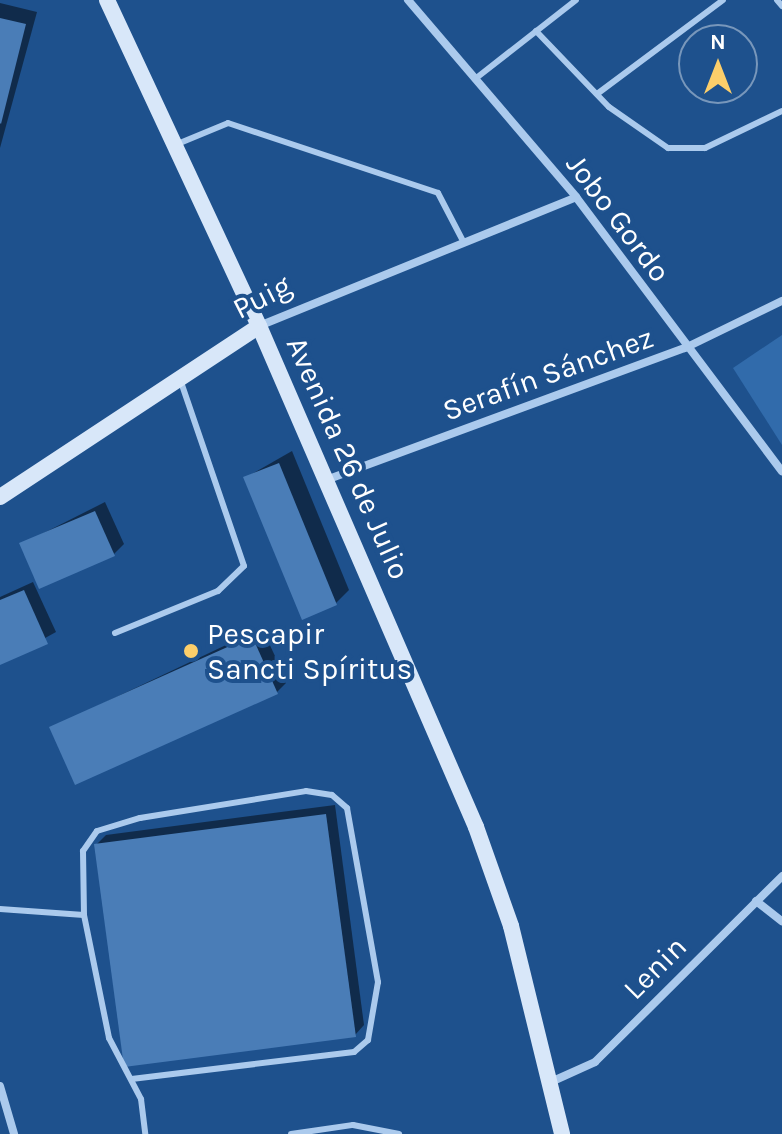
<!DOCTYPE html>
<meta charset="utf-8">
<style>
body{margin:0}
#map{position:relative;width:782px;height:1134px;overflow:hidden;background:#1e518d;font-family:Karla,sans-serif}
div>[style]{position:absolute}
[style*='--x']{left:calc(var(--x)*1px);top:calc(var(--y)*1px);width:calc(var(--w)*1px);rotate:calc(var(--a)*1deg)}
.green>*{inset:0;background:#316bab}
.shadow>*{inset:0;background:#0007}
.building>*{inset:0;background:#4a7db7}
.lane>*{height:6px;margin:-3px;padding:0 3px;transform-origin:3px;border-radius:3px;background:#abcaed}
.street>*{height:8px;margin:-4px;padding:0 4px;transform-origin:4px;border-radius:4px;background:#abcaed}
.secondary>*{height:16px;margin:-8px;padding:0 8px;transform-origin:8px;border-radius:8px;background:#d8e7f9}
.dots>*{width:22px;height:22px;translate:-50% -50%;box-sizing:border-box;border:4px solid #1e518d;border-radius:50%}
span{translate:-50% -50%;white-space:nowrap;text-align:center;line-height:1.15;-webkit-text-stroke:8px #1e518d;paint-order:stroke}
.street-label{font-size:30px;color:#fff}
.poi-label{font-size:30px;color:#fff}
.left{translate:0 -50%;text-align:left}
.north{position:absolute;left:678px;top:24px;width:80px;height:80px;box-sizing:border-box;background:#1e518d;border:2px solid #7897bb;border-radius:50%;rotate:0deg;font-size:22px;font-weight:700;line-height:32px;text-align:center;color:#fff}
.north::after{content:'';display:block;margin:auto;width:28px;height:36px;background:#fcce6a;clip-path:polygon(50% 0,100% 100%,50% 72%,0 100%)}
</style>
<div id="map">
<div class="green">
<i style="clip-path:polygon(782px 335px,782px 445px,733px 368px)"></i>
</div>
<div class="shadow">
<i style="clip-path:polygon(0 3px,37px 12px,0 148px)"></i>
<i style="clip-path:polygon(292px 451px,349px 590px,336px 603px,245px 478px)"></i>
<i style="clip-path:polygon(105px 502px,124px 544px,114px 554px,22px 544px)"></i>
<i style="clip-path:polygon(33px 582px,56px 632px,0 663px,0 597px)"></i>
<i style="clip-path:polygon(262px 628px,287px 682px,277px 692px,51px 728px)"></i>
<i style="clip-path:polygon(335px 805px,364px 1025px,355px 1035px,96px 845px,106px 835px)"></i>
</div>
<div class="building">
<i style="clip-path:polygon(0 18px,26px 24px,1px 124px,0 123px)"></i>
<i style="clip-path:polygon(279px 463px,337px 605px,302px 620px,243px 477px)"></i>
<i style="clip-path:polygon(95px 511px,115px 556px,39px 589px,19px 543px)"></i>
<i style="clip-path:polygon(24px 590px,48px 644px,0 665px,0 600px)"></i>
<i style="clip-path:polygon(252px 636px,278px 694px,75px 785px,49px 727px)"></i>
<i style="clip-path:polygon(326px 814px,356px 1037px,124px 1067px,94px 844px)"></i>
</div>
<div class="lane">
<i style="--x:777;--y:0;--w:8;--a:50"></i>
<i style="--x:536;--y:31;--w:105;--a:46.2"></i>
<i style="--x:609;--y:107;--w:72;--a:34.8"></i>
<i style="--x:668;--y:148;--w:37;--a:0"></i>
<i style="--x:705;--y:148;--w:85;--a:-25.7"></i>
<i style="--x:475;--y:79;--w:128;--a:-38"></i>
<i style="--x:597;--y:94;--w:157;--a:-36.7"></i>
<i style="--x:175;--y:145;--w:57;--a:-22.5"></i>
<i style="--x:228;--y:123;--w:221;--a:18.4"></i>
<i style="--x:438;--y:193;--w:54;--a:62.5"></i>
<i style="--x:115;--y:633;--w:111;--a:-22.2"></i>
<i style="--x:218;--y:591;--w:36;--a:-44"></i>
<i style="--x:244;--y:566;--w:194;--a:-108.9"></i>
<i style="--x:0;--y:909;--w:84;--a:4.1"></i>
<i style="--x:84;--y:915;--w:64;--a:-90.9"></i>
<i style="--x:83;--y:851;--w:24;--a:-55"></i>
<i style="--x:97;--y:831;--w:45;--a:-16.8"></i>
<i style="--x:140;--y:818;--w:168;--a:-9.2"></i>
<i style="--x:306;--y:791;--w:26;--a:9"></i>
<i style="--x:332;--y:795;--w:20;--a:41"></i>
<i style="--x:347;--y:808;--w:177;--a:79.9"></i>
<i style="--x:378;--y:982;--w:59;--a:99.8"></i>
<i style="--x:368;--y:1040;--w:18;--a:139"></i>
<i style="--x:354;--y:1052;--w:224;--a:173.1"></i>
<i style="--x:84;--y:915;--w:126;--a:78.5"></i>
<i style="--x:109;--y:1038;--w:69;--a:62.3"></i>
<i style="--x:141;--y:1099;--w:35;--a:83"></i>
<i style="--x:291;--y:1134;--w:63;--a:-8.3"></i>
<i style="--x:353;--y:1125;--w:47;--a:11.1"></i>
</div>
<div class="street">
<i style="--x:408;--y:0;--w:259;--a:49.5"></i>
<i style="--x:576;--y:197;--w:343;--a:53.1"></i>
<i style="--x:259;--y:326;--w:342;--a:-22.1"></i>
<i style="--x:326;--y:480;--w:382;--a:-20.2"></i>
<i style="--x:685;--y:348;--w:108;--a:-25.9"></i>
<i style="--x:756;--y:901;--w:33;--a:38"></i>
<i style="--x:553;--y:1081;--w:46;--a:-24.3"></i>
<i style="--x:595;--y:1062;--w:264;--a:-44.8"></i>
<i style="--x:0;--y:1086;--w:50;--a:73.7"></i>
</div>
<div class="secondary">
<i style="--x:107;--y:0;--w:360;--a:65"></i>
<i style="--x:259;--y:326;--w:546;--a:66.58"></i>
<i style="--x:476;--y:827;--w:105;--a:70.5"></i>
<i style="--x:511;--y:926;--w:214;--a:76.2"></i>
<i style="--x:0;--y:497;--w:310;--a:-33.4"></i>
</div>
<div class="dots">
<i style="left:191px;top:651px;background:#fcce6a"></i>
</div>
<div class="street-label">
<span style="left:618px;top:218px;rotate:53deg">Jobo Gordo</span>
<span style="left:262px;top:297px;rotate:-27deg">Puig</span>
<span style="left:548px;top:374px;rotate:-20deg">Serafín Sánchez</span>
<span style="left:348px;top:458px;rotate:66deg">Avenida 26 de Julio</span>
<span style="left:655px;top:968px;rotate:-45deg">Lenin</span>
</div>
<div class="poi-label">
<span class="left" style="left:207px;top:651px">Pescapir<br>Sancti Spíritus</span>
</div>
<div class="north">N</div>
</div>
